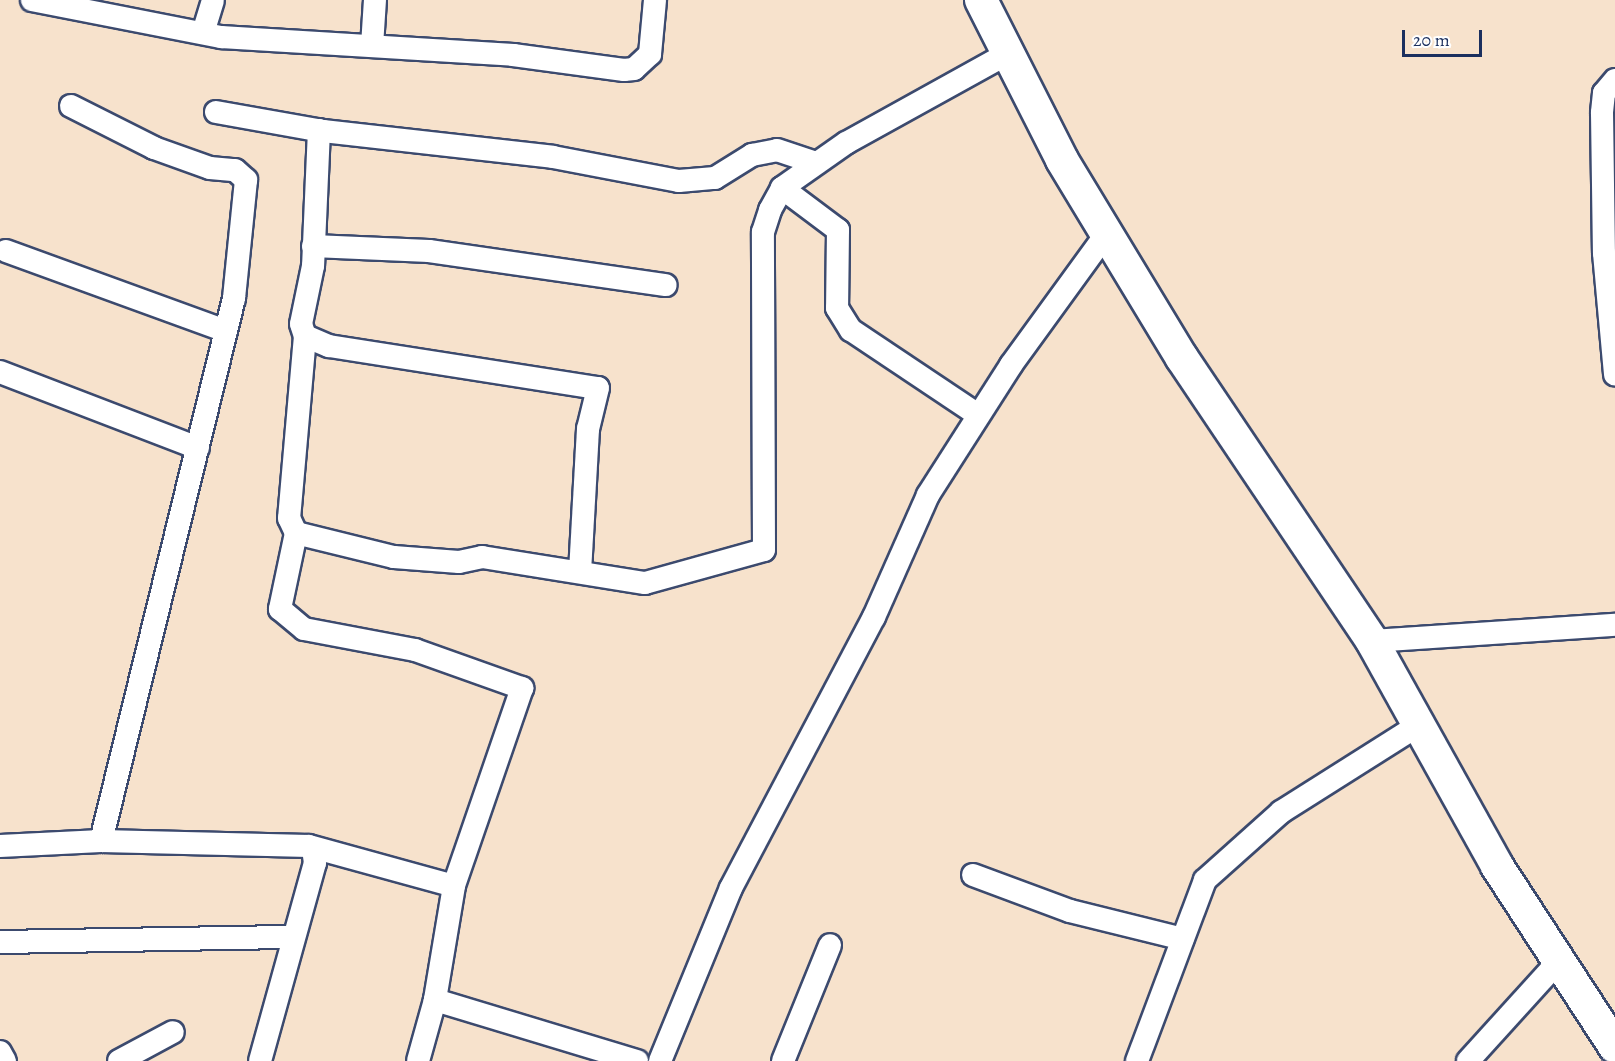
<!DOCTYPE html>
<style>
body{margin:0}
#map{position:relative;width:1615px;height:1061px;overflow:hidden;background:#f7e2cc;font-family:Alegreya,serif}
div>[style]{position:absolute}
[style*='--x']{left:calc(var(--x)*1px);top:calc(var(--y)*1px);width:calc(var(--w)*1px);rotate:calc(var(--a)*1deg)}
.roads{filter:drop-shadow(2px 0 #3c4a6e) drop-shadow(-2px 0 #3c4a6e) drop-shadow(0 2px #3c4a6e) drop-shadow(0 -2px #3c4a6e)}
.street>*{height:22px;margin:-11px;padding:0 11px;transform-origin:11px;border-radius:11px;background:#fff}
.secondary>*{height:32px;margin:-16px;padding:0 16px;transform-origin:16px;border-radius:16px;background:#fff}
span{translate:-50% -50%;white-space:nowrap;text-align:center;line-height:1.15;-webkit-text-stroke:5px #fff;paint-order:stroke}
.scale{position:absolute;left:1402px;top:30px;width:80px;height:27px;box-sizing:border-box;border:3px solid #1b2f5e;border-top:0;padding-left:8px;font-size:18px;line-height:21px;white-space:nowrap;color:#1b2f5e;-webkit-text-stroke:4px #fff;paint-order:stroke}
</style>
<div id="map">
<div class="roads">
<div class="street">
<i style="--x:32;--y:0;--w:193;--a:11.1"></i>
<i style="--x:221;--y:37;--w:293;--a:3.5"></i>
<i style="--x:513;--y:55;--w:112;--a:7.7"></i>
<i style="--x:624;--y:70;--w:10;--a:-6"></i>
<i style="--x:634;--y:69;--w:22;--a:-43"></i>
<i style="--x:650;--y:54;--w:54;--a:-84.7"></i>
<i style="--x:203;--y:33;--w:34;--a:-73"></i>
<i style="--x:372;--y:46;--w:46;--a:-86.3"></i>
<i style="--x:1615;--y:80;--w:17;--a:130"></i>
<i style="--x:1604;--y:93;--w:20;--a:96"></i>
<i style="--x:1602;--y:113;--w:140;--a:89.2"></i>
<i style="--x:1604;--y:253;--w:122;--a:84.8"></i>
<i style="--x:71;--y:106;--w:93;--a:26.8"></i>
<i style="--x:154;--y:148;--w:59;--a:19.7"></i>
<i style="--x:210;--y:168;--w:25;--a:5"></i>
<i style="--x:235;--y:170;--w:15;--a:42"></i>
<i style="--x:246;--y:180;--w:119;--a:95.8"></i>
<i style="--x:234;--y:298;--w:559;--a:103.76"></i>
<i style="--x:216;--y:112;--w:109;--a:10.1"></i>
<i style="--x:323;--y:131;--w:231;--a:6.4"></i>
<i style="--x:553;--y:157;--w:128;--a:10.8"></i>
<i style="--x:679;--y:181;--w:36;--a:-5"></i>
<i style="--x:715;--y:178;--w:44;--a:-31.9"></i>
<i style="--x:752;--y:155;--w:25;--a:-11"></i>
<i style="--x:777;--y:150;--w:41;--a:18.4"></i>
<i style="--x:319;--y:130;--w:136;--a:92.5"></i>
<i style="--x:313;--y:266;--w:59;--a:101.7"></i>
<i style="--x:301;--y:324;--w:13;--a:72"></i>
<i style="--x:305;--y:336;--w:26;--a:23"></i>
<i style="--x:329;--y:346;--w:272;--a:8.9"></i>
<i style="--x:598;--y:388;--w:42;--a:103.7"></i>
<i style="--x:588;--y:429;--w:141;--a:93.2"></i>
<i style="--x:782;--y:188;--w:70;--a:36.9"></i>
<i style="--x:838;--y:230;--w:78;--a:90.7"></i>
<i style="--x:837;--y:308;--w:26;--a:58"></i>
<i style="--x:851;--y:330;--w:153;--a:33.8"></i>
<i style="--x:313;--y:246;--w:116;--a:2.5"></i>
<i style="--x:429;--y:251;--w:239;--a:8.2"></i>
<i style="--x:6;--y:251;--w:234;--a:20"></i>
<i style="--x:305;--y:336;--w:183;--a:95"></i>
<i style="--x:289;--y:518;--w:17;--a:65"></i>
<i style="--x:296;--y:533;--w:78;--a:101.9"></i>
<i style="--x:280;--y:609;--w:31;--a:40"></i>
<i style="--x:304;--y:629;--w:113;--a:10.7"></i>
<i style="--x:415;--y:650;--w:114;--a:19.6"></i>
<i style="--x:522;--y:688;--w:209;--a:109"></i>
<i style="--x:454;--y:886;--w:116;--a:99.5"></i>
<i style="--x:435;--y:1000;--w:63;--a:105.6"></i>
<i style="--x:0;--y:372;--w:212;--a:21"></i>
<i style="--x:296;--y:533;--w:101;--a:13.8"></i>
<i style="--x:394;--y:557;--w:65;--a:4.4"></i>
<i style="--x:459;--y:562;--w:24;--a:-12"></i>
<i style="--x:482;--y:557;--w:165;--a:9.1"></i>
<i style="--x:645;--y:583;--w:123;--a:-15.5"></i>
<i style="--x:764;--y:550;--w:318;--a:-90.2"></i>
<i style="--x:763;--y:232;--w:23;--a:-72"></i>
<i style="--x:770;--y:210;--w:25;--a:-61"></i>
<i style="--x:782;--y:188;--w:78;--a:-35.1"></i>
<i style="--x:846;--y:143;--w:182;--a:-29"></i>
<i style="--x:1372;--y:641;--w:244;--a:-3.8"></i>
<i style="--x:0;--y:846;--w:101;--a:-2.8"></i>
<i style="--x:101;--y:841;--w:208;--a:1.4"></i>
<i style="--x:309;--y:846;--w:150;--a:15.4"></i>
<i style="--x:973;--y:875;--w:103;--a:20.4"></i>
<i style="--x:1070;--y:911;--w:116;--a:13.9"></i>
<i style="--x:0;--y:942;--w:293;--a:-1"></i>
<i style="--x:435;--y:1000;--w:211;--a:16.8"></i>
<i style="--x:0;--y:1052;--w:10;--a:61"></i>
<i style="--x:119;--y:1061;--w:61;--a:-28.2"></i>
<i style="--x:260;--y:1061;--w:205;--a:-74.5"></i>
<i style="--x:315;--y:863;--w:15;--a:-98"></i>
<i style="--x:660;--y:1061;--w:187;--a:-67.7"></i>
<i style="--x:731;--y:888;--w:306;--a:-62.2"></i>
<i style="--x:874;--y:617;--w:133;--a:-66.1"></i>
<i style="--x:928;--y:495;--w:154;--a:-57.4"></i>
<i style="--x:1011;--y:365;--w:163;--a:-54"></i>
<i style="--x:783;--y:1061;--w:125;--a:-67.9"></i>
<i style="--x:1137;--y:1061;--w:193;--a:-69.4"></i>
<i style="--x:1205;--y:880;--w:102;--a:-41.8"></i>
<i style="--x:1281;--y:812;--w:167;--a:-32.3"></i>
<i style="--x:1468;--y:1061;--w:132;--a:-47.8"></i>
</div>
<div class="secondary">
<i style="--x:981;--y:0;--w:179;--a:63.1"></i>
<i style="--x:1062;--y:160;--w:232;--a:58.8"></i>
<i style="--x:1182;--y:358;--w:341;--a:56.1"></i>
<i style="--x:1372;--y:641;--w:257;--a:60.9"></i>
<i style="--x:1497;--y:866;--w:216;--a:56.9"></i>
</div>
</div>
<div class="scale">20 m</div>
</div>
